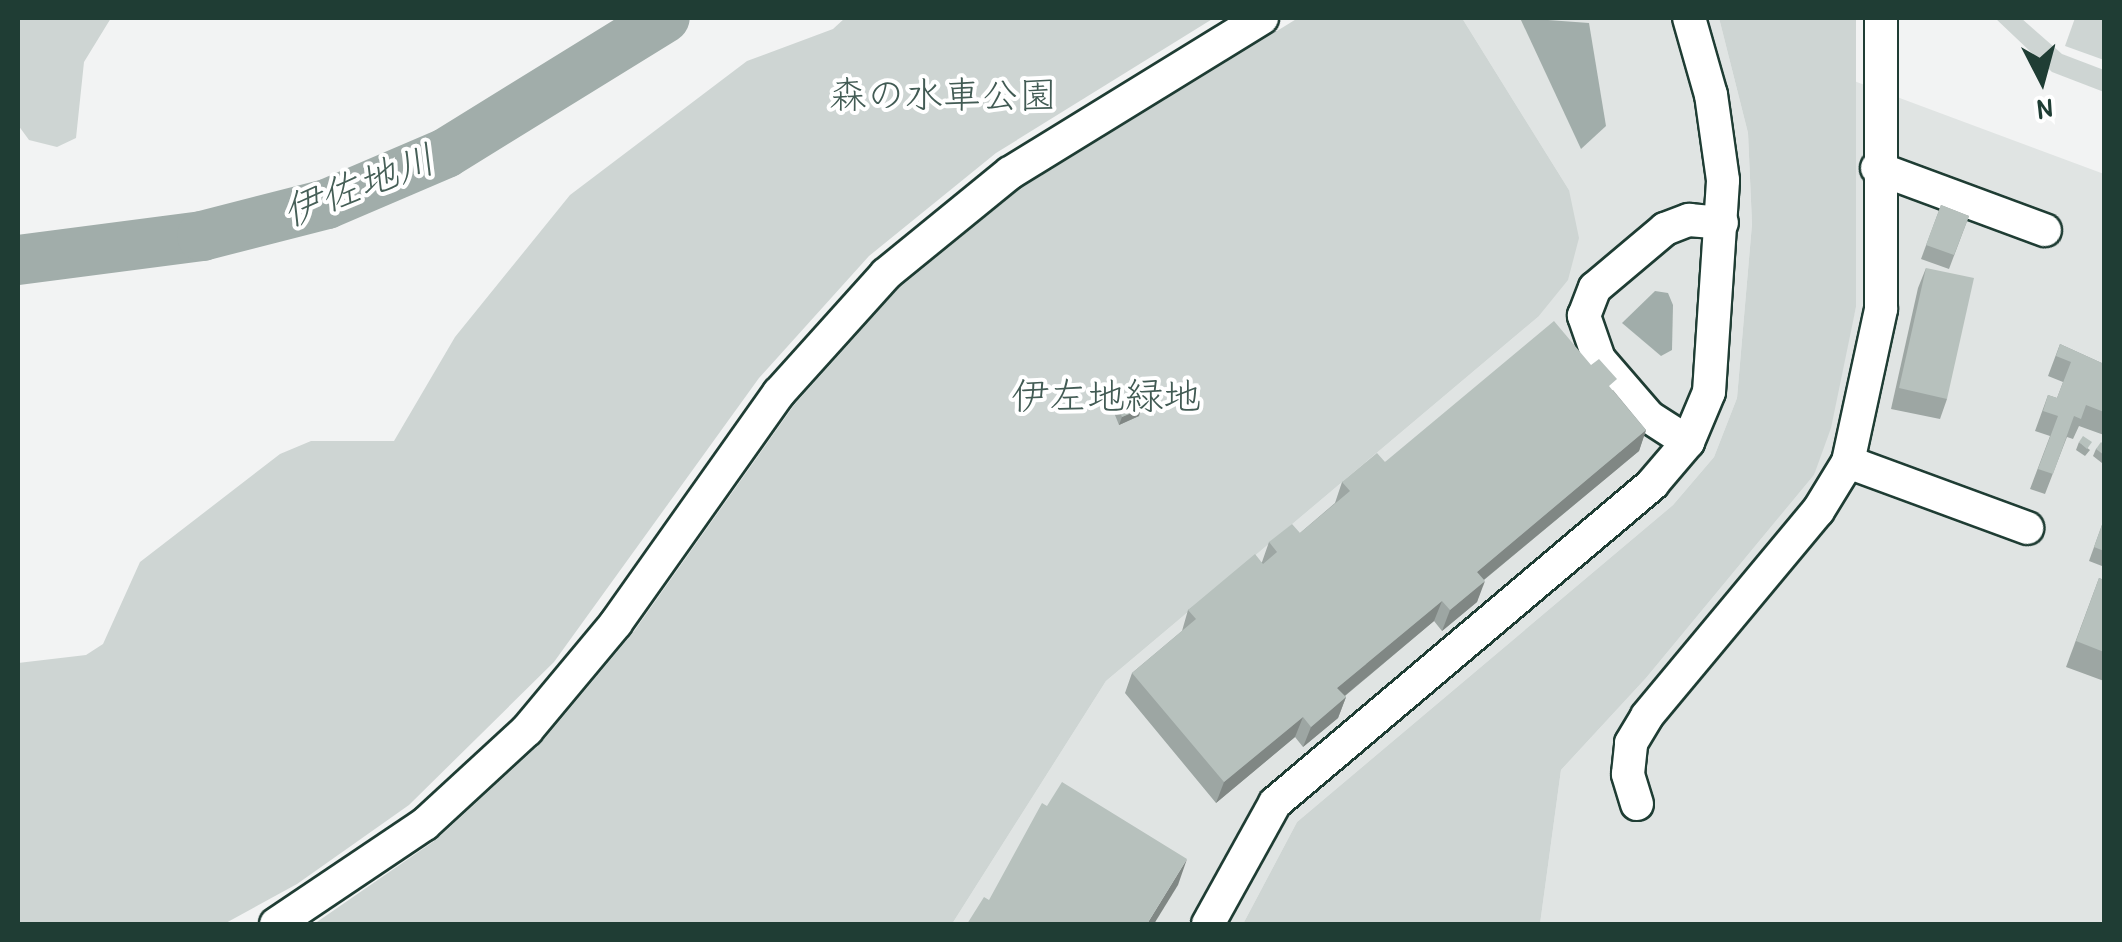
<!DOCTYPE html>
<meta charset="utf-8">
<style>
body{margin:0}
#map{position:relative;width:2122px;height:942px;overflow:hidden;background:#f2f3f3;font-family:"Patrick Hand","Klee One",sans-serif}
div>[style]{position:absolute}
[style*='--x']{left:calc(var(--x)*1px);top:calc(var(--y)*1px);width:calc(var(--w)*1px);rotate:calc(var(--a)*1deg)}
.built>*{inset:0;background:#e0e4e3}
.green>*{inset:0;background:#ced5d3}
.water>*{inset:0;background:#a1adaa}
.river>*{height:50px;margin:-25px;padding:0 25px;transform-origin:25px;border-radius:25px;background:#a1adaa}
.roads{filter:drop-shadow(2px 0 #1f3d34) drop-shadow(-2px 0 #1f3d34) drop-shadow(0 2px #1f3d34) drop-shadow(0 -2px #1f3d34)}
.minor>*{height:32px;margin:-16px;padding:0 16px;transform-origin:16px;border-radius:16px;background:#fff}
.wall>*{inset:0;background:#9da6a3}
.shaded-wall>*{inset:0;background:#808784}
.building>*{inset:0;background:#b7c1bd}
span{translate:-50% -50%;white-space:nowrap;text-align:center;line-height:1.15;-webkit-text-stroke:8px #fff;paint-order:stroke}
.park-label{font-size:38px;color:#425b54}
.water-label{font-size:40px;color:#465f57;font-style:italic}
.frame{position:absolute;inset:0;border:20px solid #1f3d34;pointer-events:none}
.north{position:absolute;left:1992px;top:30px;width:100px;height:100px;-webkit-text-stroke:8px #fff;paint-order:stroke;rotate:174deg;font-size:28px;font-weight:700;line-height:40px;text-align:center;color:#1f3d34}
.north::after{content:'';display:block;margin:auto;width:35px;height:45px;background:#1f3d34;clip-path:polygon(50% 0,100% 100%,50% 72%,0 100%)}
</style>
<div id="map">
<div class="built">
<i style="clip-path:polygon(1462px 18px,1719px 18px,1748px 133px,1752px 224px,1737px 398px,1714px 457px,1673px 505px,1297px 822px,1243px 924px,952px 924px,1106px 681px,1538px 317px,1569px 190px)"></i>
<i style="clip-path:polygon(1854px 81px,2104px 174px,2104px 924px,1540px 924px,1561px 770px,1646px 678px,1814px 475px,1856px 307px)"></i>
</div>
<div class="green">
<i style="clip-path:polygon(18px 18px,111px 18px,84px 62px,76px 138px,57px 147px,29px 140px,18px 125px)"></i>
<i style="clip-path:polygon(845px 18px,1214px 18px,996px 153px,869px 256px,759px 378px,554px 662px,409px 805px,297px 884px,224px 924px,18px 924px,18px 663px,86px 655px,103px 644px,140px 562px,280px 454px,311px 441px,394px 441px,455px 337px,570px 195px,747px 61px,833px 29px)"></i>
<i style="clip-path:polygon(1298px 18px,1462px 18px,1569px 190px,1579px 238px,1568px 280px,1538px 317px,1106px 681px,952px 924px,314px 924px,437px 839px,541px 743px,632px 634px,794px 405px,899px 288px,1021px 188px)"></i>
<i style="clip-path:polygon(1719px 18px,1856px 18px,1856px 307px,1831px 428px,1814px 475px,1646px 678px,1561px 770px,1540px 924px,1243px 924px,1297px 822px,1673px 505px,1714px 457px,1737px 398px,1752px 224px,1748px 133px)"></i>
<i style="clip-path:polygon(1995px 18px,2021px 18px,2062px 54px,2104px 70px,2104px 92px,2052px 72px)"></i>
<i style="clip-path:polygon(2075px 18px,2104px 18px,2104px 60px,2065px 46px)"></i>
</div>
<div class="water">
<i style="clip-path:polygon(1520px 18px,1589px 23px,1606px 126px,1581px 149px)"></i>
<i style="clip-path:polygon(1655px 291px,1668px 293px,1673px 305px,1672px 350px,1661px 356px,1622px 323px)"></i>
</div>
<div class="river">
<i style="--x:18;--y:260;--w:186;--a:-7.4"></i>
<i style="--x:202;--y:236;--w:129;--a:-14.4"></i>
<i style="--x:327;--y:204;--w:129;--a:-23.2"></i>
<i style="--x:446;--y:153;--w:257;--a:-31.7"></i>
</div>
<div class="roads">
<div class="minor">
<i style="--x:1877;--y:168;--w:179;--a:20.3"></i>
<i style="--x:1688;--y:442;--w:46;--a:-147.3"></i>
<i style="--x:1649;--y:417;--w:77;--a:-130.8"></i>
<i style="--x:1599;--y:359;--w:46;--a:-109.2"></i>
<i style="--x:1584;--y:316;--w:30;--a:-69"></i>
<i style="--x:1595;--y:288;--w:92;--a:-40.1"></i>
<i style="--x:1665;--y:229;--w:26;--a:-21"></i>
<i style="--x:1689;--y:220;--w:33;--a:5"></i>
<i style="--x:1848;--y:462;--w:191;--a:20.2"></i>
<i style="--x:1637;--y:804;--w:31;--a:-107"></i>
<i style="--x:1628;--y:774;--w:31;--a:-84"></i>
<i style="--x:1631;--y:743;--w:31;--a:-59"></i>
<i style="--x:1647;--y:716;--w:267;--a:-50.2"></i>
<i style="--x:1818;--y:511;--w:57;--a:-58.5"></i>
<i style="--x:1848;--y:462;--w:157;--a:-77.8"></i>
<i style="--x:1881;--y:309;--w:291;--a:-90"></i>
<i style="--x:276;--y:924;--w:179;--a:-33.9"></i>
<i style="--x:425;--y:824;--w:139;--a:-42.7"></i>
<i style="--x:527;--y:730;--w:139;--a:-50.2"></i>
<i style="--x:616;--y:623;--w:282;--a:-54.7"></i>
<i style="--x:779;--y:393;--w:160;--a:-48"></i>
<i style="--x:886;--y:274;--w:160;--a:-39.2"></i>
<i style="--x:1010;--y:173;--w:296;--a:-31.6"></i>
<i style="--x:1208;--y:924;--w:138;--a:-61"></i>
<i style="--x:1275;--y:803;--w:495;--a:-40.2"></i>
<i style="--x:1653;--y:483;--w:54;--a:-49.5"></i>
<i style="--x:1688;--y:442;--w:54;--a:-67.2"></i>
<i style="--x:1709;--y:392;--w:212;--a:-86.2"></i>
<i style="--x:1723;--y:180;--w:86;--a:-98"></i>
<i style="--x:1711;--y:95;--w:80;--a:-105.9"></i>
</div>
</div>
<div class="wall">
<i style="clip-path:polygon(1941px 205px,1969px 216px,1949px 269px,1921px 259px)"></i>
<i style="clip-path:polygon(1926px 268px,1947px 399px,1940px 419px,1891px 409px,1918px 288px)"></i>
<i style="clip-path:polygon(2060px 344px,2104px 364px,2104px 435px,2079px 426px,2073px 439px,2067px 437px,2045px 494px,2030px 489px,2050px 436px,2035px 431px,2048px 395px,2057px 398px,2063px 382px,2048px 376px)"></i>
<i style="clip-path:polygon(1613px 390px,1646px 430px,1639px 451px,1484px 580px,1477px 602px,1442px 631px,1434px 621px,1345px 696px,1346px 697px,1338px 718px,1303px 747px,1295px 737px,1216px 803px,1125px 693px,1132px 673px,1182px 631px,1188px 610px,1262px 562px,1269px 542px,1300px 533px,1335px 503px,1342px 482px,1385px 462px)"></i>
<i style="clip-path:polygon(1114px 398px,1139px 416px,1119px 425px,1111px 405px)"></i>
<i style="clip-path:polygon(2079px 442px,2090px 450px,2085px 456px,2076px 450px)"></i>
<i style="clip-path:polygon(2104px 445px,2104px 459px,2102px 463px,2093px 456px,2096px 449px)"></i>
<i style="clip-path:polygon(2103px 522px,2104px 523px,2104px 559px,2102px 566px,2089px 561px)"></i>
<i style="clip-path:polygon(2099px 578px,2104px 580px,2104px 681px,2066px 667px)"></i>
</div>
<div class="shaded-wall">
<i style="clip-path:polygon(1141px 409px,1139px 416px,1119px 425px,1122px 417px)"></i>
<i style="clip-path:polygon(1646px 430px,1639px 451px,1469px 592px,1477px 572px)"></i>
<i style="clip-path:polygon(1485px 581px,1477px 602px,1442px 631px,1450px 610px)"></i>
<i style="clip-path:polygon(1442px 601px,1434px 621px,1330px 708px,1337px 688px)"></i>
<i style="clip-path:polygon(1346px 697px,1338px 718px,1303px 747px,1311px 727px)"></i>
<i style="clip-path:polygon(1303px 717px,1295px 737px,1216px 803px,1224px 782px)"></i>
<i style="clip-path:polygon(1187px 859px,1178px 885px,1154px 924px,1147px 924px)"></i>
</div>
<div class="building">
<i style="clip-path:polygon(1941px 205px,1969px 216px,1954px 255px,1926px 245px)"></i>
<i style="clip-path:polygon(1926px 268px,1974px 278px,1947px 399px,1899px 388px)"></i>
<i style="clip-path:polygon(1554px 321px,1591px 365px,1599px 359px,1617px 379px,1609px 386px,1646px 430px,1477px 572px,1485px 581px,1450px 610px,1442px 601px,1337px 688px,1346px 697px,1311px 727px,1303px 717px,1224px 782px,1132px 673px,1196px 619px,1188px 610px,1255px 554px,1263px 564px,1277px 552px,1269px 542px,1292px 524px,1300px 533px,1350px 491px,1342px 482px,1377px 453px,1385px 462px)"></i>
<i style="clip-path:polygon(2060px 344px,2104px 364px,2104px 412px,2086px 405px,2081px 419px,2074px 416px,2053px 474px,2038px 469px,2058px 416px,2043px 411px,2048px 395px,2057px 398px,2071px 362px,2056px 356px)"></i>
<i style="clip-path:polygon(1133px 390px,1141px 409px,1122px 417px,1114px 398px)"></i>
<i style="clip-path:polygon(2083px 436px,2092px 442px,2087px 449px,2079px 442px)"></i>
<i style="clip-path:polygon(2101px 442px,2104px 445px,2104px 455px,2096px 449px)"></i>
<i style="clip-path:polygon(2103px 522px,2104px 523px,2104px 551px,2094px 547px)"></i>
<i style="clip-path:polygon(2099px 578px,2104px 580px,2104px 652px,2076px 641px)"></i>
<i style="clip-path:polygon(1062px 782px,1187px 859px,1147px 924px,967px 924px,984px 897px,989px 900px,1042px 803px,1047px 806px)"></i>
</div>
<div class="park-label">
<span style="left:943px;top:95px">森の水車公園</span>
<span style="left:1106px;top:396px">伊左地緑地</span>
</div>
<div class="water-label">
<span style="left:358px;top:184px;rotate:-21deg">伊佐地川</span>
</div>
<div class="frame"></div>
<div class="north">N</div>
</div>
